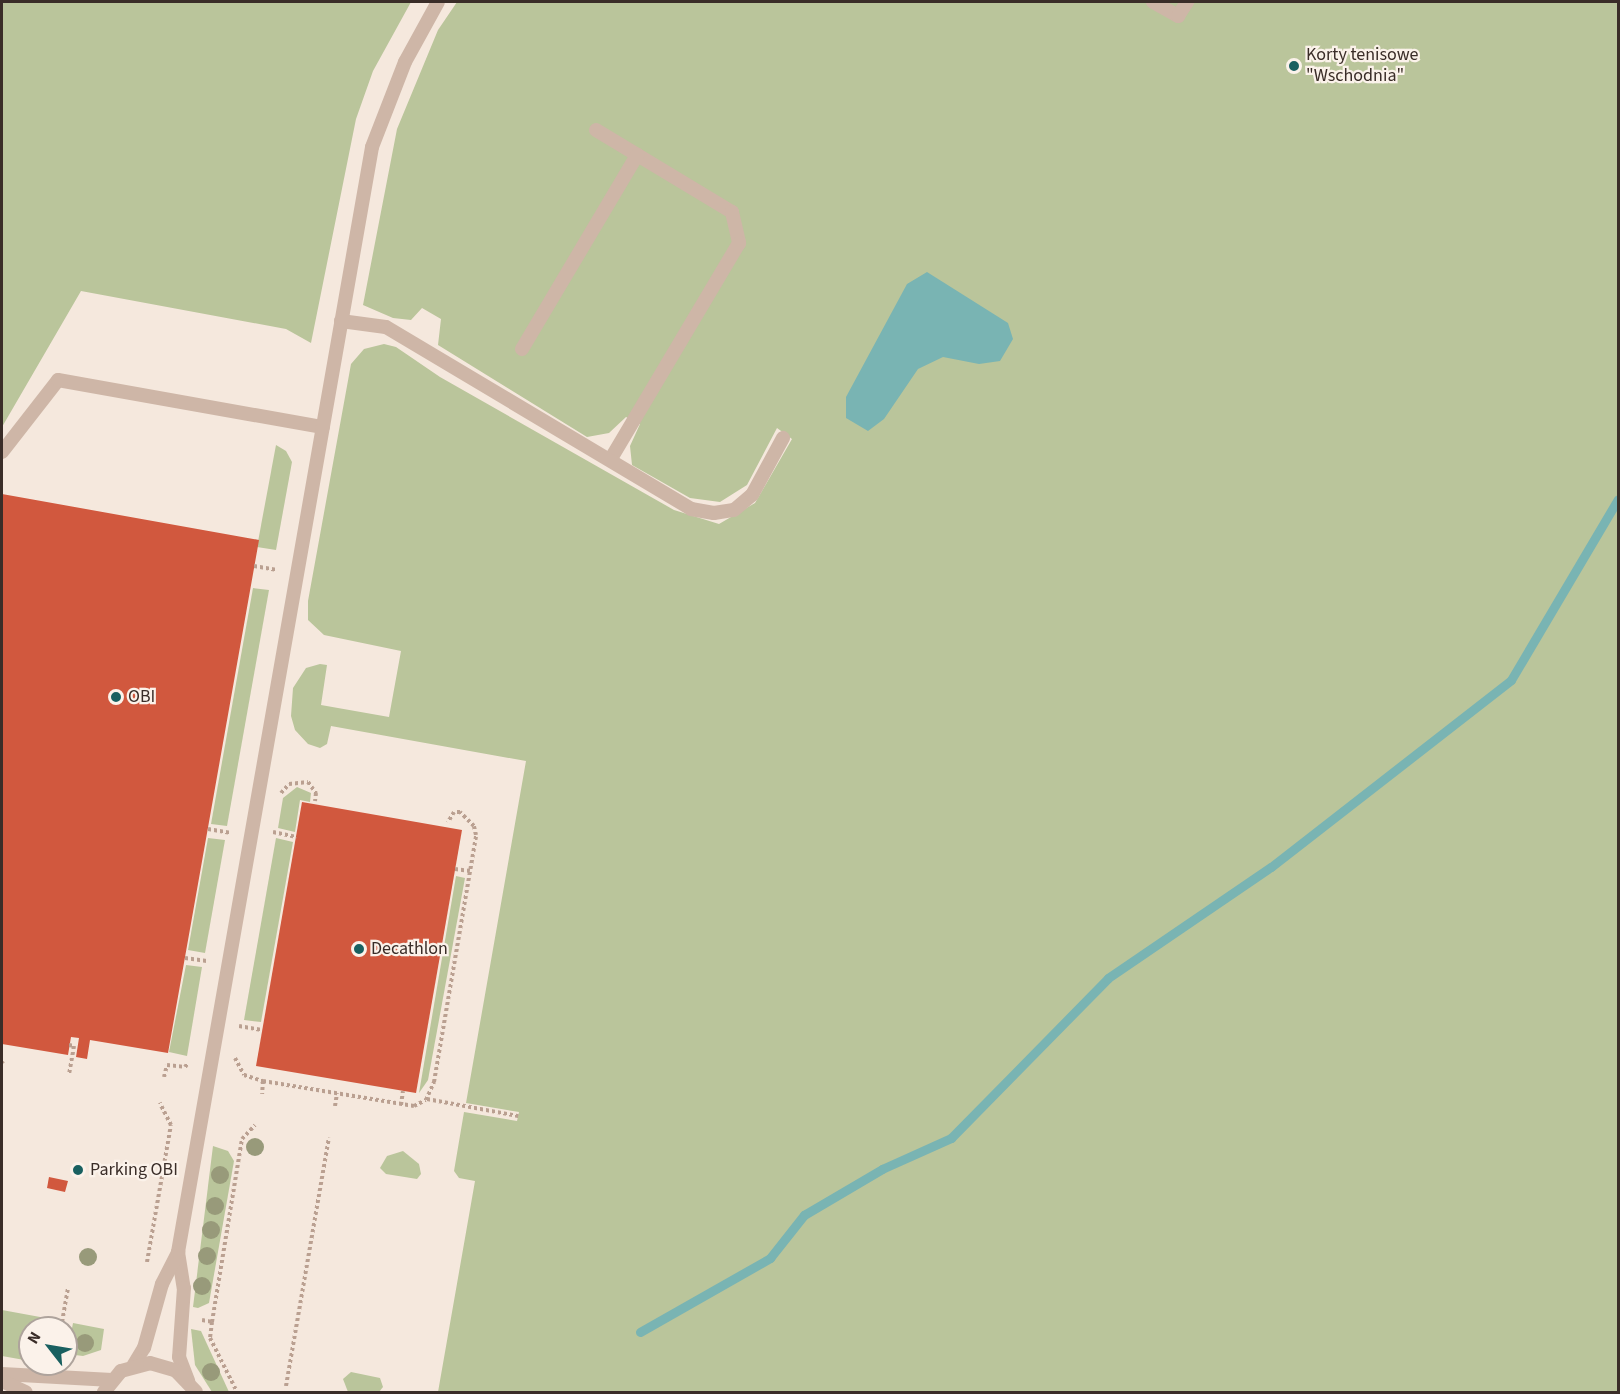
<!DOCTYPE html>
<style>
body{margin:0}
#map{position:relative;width:1620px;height:1394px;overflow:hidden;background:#f5e8dd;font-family:"Source Sans 3",sans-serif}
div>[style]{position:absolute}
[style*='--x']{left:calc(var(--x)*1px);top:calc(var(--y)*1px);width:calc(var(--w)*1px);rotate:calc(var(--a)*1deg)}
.green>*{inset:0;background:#bac59b}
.water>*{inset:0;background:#79b4b3}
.stream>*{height:9px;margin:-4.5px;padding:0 4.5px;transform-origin:4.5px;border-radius:4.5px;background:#79b4b3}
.building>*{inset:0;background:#d1583e}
.path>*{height:4px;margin-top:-2px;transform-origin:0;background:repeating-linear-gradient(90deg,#baa091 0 3px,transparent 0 6px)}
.lane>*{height:14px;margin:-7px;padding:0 7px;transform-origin:7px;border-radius:7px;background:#ceb6a7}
.trees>*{width:18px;height:18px;margin:-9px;border-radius:50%;background:#989a7a}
.dots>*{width:16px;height:16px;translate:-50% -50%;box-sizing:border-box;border:3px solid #fbf2ea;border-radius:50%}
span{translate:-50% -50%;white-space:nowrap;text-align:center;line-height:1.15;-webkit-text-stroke:4.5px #fbf2ea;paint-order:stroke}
.poi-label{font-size:18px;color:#3a2d28}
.left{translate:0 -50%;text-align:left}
.frame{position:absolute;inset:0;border:3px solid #3a2d28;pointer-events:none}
.north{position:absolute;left:18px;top:1316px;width:60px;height:60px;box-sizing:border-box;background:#fbf2ea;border:2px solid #aea39c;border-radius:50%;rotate:301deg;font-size:16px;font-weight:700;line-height:24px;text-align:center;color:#3a2d28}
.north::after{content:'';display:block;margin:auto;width:21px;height:27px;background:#196060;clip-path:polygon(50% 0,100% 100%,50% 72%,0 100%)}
</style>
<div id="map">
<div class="green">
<i style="clip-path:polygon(2px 2px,411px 2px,373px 71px,356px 119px,311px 343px,286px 329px,81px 291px,2px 427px)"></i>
<i style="clip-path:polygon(457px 2px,1618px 2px,1618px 1392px,438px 1392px,475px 1181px,459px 1178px,454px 1171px,464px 1112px,517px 1121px,519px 1112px,466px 1103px,526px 761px,331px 726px,327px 744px,320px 748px,308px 744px,295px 730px,291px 716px,293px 688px,306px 668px,320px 664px,327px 665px,321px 705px,389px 717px,401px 651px,324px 635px,308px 620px,308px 601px,351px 364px,364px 349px,384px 344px,396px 347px,440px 377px,674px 510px,719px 524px,755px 503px,792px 439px,777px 428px,747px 485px,720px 502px,690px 498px,632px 465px,630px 446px,640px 424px,626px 417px,609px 433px,587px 437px,438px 345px,441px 319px,422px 308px,411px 320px,393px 318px,363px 305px,397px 129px,438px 30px)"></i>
<i style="clip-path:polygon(276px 445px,286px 451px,292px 462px,276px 550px,257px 547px)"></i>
<i style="clip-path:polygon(253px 588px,269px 590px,227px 826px,211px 824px)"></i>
<i style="clip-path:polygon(297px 787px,311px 793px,310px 802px,300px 800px,295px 832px,278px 828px,283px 798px)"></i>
<i style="clip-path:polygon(208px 838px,225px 840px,205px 953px,188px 950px)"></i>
<i style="clip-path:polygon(276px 838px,293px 842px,261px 1022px,244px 1020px)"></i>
<i style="clip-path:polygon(456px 876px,465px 878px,428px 1080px,419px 1093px)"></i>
<i style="clip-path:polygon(186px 965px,202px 967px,187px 1056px,169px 1052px)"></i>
<i style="clip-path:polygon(213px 1146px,228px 1151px,234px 1161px,209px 1303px,198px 1308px,193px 1307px)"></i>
<i style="clip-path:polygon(403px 1151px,419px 1164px,421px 1174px,417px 1179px,386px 1174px,380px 1168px,387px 1156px)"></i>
<i style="clip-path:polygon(2px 1310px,51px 1319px,49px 1328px,30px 1328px,30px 1361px,2px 1356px)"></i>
<i style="clip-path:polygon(73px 1323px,104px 1329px,101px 1350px,83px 1356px,67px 1354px)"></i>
<i style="clip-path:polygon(191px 1329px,201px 1331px,229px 1392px,212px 1392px,195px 1365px)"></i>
<i style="clip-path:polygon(351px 1372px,380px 1378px,383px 1387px,379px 1392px,348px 1392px,343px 1379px)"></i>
</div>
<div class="water">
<i style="clip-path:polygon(927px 272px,1008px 323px,1013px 339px,1000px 361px,979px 364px,943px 357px,918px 369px,884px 419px,868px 431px,846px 418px,846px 397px,907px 284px)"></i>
</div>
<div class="stream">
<i style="--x:640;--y:1332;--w:150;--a:-29.6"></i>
<i style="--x:770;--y:1258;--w:55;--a:-51.7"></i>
<i style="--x:804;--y:1215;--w:91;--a:-30.5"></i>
<i style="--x:882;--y:1169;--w:76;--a:-24.2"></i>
<i style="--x:951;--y:1138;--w:224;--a:-45.5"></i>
<i style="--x:1108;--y:978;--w:197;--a:-34.3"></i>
<i style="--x:1271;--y:867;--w:304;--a:-37.9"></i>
<i style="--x:1511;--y:680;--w:210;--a:-59.4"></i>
</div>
<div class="building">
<i style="clip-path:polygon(2px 494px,259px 540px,168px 1053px,90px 1040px,87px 1059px,76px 1057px,79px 1038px,71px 1037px,68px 1055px,2px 1044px)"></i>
<i style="clip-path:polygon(302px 802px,462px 830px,416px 1093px,256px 1066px)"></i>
<i style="clip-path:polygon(49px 1177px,68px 1181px,65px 1192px,47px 1188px)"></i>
</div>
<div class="path">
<i style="--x:254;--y:566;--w:22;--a:10"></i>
<i style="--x:281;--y:793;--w:12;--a:-48"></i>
<i style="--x:289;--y:784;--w:19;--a:-6"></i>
<i style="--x:308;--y:782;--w:14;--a:54"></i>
<i style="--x:316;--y:793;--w:8;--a:97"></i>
<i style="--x:208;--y:829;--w:22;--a:10"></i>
<i style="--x:273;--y:832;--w:24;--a:12"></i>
<i style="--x:455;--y:869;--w:15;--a:8"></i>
<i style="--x:185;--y:958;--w:22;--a:8"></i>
<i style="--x:239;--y:1026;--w:23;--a:10"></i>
<i style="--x:69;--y:1045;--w:5;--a:11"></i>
<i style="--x:74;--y:1046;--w:29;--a:100"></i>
<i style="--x:235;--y:1058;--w:19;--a:62"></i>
<i style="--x:244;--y:1075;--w:20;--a:18"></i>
<i style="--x:263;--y:1081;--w:13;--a:94"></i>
<i style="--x:2;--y:1062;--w:2;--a:63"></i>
<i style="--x:164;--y:1077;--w:12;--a:-76"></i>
<i style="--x:167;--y:1065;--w:18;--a:6"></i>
<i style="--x:185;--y:1067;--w:5;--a:-53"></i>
<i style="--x:263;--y:1081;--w:153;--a:9.4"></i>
<i style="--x:414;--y:1106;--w:13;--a:-27"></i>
<i style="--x:426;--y:1100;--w:20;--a:-66"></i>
<i style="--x:434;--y:1082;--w:251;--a:-80.3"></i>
<i style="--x:476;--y:835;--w:9;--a:-103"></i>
<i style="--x:474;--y:826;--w:20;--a:-135"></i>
<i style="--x:460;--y:812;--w:6;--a:180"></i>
<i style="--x:454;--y:812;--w:12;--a:121"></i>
<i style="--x:427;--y:1099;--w:93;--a:10.6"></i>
<i style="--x:401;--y:1105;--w:14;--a:-82"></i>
<i style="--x:335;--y:1106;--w:13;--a:-81"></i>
<i style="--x:147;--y:1262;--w:139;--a:-80.1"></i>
<i style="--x:171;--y:1125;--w:25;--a:-117"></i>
<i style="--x:202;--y:1320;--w:10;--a:11"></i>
<i style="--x:212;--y:1322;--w:16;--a:97"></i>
<i style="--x:210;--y:1338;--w:60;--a:63.4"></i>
<i style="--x:212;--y:1322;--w:185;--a:-80.7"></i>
<i style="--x:242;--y:1139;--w:19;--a:-47"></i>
<i style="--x:61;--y:1328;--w:41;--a:-80.1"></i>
<i style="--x:286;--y:1386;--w:252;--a:-80.2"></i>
</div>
<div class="lane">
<i style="--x:1153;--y:2;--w:29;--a:29"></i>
<i style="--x:1178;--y:16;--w:17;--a:-57"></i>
<i style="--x:596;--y:130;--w:159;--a:31.1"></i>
<i style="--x:732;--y:212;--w:32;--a:77"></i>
<i style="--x:739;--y:243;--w:252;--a:120.7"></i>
<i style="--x:341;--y:321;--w:45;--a:7.6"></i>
<i style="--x:386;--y:327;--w:355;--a:30.8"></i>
<i style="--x:691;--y:509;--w:23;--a:10"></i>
<i style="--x:714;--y:513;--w:20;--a:-9"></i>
<i style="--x:734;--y:510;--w:23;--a:-40"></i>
<i style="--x:752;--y:495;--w:65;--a:-61.5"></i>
<i style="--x:522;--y:349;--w:226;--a:-59.3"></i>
<i style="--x:2;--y:452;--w:91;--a:-52.1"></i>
<i style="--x:58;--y:380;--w:269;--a:10.1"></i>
<i style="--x:178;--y:1252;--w:36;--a:81"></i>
<i style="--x:184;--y:1288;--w:69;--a:94.1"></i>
<i style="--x:179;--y:1357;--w:26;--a:69"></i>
<i style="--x:133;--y:1366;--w:21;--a:-59"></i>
<i style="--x:144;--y:1348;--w:66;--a:-74.3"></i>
<i style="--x:162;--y:1284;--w:36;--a:-63"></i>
<i style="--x:178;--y:1252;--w:1122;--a:-80.04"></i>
<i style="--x:372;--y:147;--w:91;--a:-68.8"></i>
<i style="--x:405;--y:62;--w:68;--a:-61.2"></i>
<i style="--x:2;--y:1374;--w:110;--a:3.1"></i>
<i style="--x:2;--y:1381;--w:26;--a:25"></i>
<i style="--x:104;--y:1392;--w:27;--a:-51"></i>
<i style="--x:121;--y:1371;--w:30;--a:-15"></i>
<i style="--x:150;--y:1363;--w:26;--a:16"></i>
<i style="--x:175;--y:1370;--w:30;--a:46"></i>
</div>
<div class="trees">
<i style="left:255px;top:1147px"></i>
<i style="left:220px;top:1175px"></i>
<i style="left:215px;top:1206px"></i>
<i style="left:211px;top:1230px"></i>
<i style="left:207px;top:1256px"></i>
<i style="left:88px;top:1257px"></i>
<i style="left:202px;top:1286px"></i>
<i style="left:85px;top:1343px"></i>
<i style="left:211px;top:1372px"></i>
</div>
<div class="dots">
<i style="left:1294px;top:66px;background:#196060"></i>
<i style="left:116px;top:697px;background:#196060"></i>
<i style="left:359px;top:949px;background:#196060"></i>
<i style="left:78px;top:1170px;background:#196060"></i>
</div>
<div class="poi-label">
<span class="left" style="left:1306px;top:66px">Korty tenisowe<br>"Wschodnia"</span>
<span class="left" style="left:128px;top:697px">OBI</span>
<span class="left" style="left:371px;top:949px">Decathlon</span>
<span class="left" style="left:90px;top:1170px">Parking OBI</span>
</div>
<div class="frame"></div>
<div class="north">N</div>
</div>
